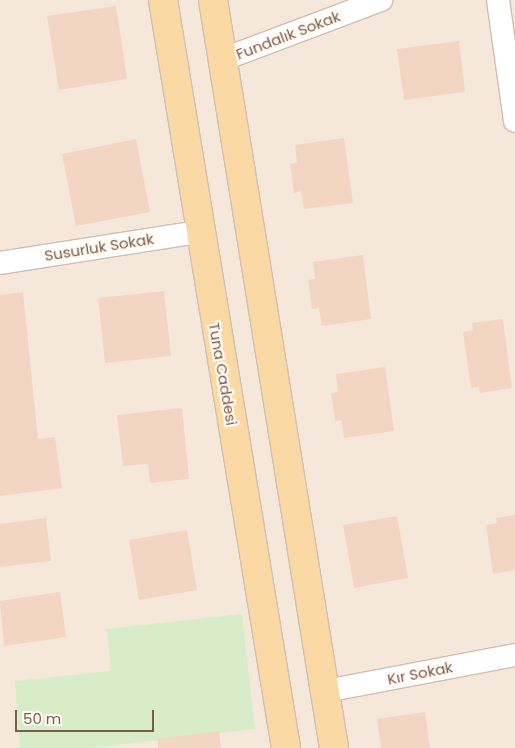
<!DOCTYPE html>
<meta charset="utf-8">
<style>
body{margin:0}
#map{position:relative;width:515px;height:748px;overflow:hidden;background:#fdf6ec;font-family:Poppins,sans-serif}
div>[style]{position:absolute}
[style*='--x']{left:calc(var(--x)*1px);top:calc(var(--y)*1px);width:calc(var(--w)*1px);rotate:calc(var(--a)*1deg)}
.residential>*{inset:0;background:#f5e8da}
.green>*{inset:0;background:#d8ecc9}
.building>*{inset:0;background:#f3d5c3}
.roads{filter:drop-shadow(1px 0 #d1beb0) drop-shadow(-1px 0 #d1beb0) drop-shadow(0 1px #d1beb0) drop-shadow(0 -1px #d1beb0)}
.minor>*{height:22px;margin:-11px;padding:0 11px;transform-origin:11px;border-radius:11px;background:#fff}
.major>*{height:28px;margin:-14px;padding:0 14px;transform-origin:14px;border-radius:14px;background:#fbd9a5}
span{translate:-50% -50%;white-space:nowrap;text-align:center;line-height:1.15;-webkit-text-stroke:4.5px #fffaf3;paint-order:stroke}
.street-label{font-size:15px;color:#7a5c4d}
.scale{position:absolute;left:15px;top:710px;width:139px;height:22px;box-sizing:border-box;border:2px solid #7a5c4d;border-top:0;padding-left:6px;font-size:15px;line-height:18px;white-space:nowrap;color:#7a5c4d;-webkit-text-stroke:4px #fffaf3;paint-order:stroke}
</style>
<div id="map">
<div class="residential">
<i style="clip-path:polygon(0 0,515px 0,515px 748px,0 748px)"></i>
</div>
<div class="green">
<i style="clip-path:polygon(242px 614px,255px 729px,89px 748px,20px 748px,15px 681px,111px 671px,107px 629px)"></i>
</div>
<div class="building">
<i style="clip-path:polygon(116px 6px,127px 79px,59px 90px,47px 16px)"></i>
<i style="clip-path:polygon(459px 41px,465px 92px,404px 100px,397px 49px)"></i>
<i style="clip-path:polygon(344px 138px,353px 203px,304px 209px,301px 191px,294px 193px,290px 164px,297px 163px,295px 145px)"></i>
<i style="clip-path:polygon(136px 139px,150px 212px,76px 226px,62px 154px)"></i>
<i style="clip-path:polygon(363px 255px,371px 319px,322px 326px,319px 308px,312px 309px,308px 280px,315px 279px,313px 262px)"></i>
<i style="clip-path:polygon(164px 291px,171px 356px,105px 363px,98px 298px)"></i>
<i style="clip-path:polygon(23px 292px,38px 439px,55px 437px,62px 488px,0 496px,0 295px)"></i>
<i style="clip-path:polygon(503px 319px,512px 388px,480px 393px,479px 387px,471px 388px,463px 332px,473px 330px,472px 323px)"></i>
<i style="clip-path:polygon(385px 367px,394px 431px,344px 438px,342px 420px,335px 421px,331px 393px,338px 392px,336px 374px)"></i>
<i style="clip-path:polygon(182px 408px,189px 479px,150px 483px,148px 464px,123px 466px,117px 415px)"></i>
<i style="clip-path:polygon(515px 515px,515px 570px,493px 574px,486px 525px,497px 523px,496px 518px)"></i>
<i style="clip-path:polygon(397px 516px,408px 578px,354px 588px,343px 525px)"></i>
<i style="clip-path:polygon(46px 518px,51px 561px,0 567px,0 524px)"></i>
<i style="clip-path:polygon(187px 530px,197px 590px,139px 600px,129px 540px)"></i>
<i style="clip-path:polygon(60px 592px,66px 637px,4px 646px,0 601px)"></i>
<i style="clip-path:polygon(425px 712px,430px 748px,381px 748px,377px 719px)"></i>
<i style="clip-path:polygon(219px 731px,221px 748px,158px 748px,158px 739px)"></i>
</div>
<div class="roads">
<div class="minor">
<i style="--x:498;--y:0;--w:122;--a:82"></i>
<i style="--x:224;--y:59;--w:168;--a:-20.6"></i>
<i style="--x:0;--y:263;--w:200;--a:-8.9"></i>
<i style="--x:326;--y:691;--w:192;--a:-10.8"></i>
</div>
<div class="major">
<i style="--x:163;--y:0;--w:758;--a:80.66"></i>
<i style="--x:213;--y:0;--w:758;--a:80.81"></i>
</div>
</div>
<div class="street-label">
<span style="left:288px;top:35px;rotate:-21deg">Fundalık Sokak</span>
<span style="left:99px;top:247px;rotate:-9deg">Susurluk Sokak</span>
<span style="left:223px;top:374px;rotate:80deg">Tuna Caddesi</span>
<span style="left:420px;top:673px;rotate:-11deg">Kır Sokak</span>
</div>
<div class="scale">50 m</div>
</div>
